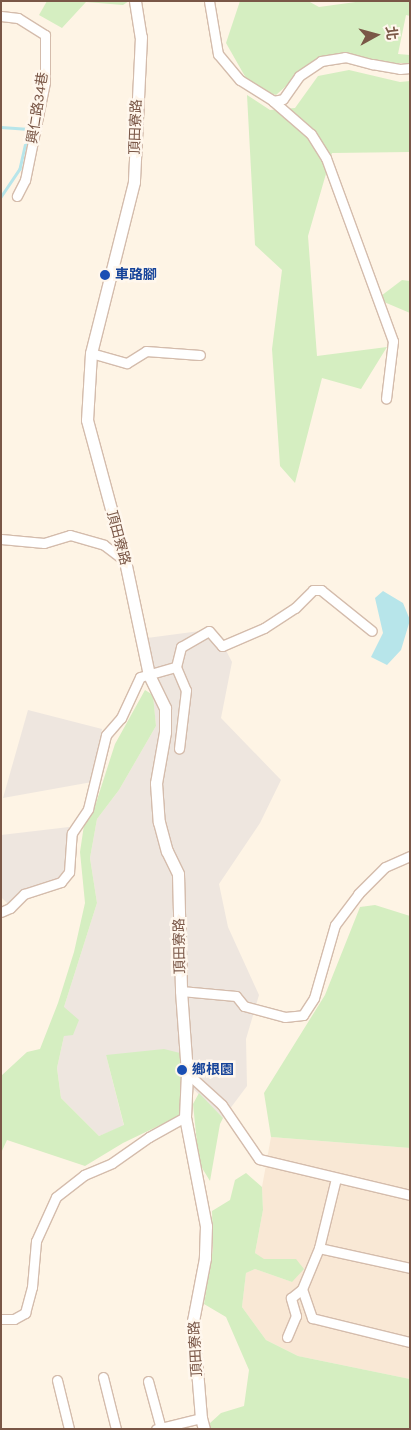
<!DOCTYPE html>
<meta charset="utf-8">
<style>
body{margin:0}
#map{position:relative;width:411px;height:1430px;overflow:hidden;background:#fef4e5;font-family:Karla,"Noto Sans TC",sans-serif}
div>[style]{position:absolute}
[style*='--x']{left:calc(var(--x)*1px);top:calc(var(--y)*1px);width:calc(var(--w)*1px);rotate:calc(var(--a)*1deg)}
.residential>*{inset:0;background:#f9e8d5}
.industrial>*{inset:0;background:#eee6df}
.green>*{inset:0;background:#d5eec1}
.water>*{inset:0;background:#b7e5ea}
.stream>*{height:2.5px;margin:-1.25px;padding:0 1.25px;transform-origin:1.25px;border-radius:1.25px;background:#b7e5ea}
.roads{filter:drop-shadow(1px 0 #d4bcac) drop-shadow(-1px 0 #d4bcac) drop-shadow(0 1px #d4bcac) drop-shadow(0 -1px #d4bcac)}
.street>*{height:9px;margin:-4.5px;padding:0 4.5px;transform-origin:4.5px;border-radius:4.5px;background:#fff}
.secondary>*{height:11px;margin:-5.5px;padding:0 5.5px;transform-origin:5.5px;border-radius:5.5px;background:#fff}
.dots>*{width:14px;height:14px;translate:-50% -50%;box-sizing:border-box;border:2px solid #fff7ed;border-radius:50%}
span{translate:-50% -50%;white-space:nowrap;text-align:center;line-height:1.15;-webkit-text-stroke:5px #fff7ed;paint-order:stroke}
.street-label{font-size:14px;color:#7a5747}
.transit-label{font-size:14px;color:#164399;font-weight:700}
.left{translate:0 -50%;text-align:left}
.frame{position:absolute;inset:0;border:2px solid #7a5747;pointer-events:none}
.north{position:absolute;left:351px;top:10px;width:50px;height:50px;-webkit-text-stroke:4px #fff7ed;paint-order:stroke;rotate:83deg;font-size:14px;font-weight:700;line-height:20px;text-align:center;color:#7a5747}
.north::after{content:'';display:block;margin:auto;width:18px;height:22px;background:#7a5747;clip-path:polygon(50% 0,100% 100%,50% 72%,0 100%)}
</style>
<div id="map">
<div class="residential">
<i style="clip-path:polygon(271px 1137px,410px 1148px,410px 1379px,298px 1356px,266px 1340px,242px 1307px,246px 1273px,255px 1269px,292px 1282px,296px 1259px,264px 1260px,255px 1253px,263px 1210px,262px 1187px)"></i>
</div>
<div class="industrial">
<i style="clip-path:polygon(215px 629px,232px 662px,221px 718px,281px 780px,260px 823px,219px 884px,228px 927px,259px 995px,246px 1039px,247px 1086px,223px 1118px,183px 1079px,106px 1055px,124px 1126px,99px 1136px,61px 1098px,57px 1068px,64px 1036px,64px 1007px,97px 903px,90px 858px,97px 819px,119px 790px,156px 726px,147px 638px)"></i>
<i style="clip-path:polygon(28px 710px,102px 729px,92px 782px,3px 798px)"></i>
<i style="clip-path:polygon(69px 827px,70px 850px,67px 868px,59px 879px,19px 894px,8px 904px,1px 897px,1px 835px)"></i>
</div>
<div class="green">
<i style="clip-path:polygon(47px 1px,129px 1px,123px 5px,86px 2px,62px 28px,39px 15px)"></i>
<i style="clip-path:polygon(240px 1px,308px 1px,319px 7px,363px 1px,410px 1px,410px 16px,406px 15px,398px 54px,410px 55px,410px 63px,379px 63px,346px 52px,312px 63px,276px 95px,251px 87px,226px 43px)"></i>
<i style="clip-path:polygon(349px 70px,400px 82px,410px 81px,410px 152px,332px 153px,308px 236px,317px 356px,387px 347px,361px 389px,322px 378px,295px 483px,280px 466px,272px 349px,282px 270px,255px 245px,247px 95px,270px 110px,295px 108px,318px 76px)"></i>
<i style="clip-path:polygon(402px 280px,410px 281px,410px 313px,377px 299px)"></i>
<i style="clip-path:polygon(145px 690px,153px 695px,156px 726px,119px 790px,97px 819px,90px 858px,97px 903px,64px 1007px,79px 1020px,73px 1035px,64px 1036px,57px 1068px,61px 1098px,99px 1136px,124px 1125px,106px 1055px,164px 1049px,180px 1053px,183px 1079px,179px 1116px,123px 1143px,85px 1166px,7px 1140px,1px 1153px,1px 1076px,27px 1052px,40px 1049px,58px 1003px,74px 952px,85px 903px,80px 852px,84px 825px,96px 803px,115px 744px)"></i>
<i style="clip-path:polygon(375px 905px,410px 916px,410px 1148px,271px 1137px,264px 1093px,325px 995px,360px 907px)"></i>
<i style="clip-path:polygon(199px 1093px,223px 1118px,220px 1124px,210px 1181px,199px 1163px,193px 1104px)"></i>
<i style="clip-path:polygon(246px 1173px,262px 1187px,263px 1210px,255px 1253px,264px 1259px,296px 1259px,304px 1269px,292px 1282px,255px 1269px,246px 1273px,242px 1307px,266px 1340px,298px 1356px,410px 1379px,410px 1429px,210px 1429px,209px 1424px,221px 1413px,244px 1406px,249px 1370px,226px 1317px,204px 1304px,213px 1249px,212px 1211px,230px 1200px,235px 1180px)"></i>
</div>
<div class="water">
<i style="clip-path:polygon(383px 591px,403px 603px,410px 620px,401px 650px,387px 665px,371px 657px,383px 633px,375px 598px)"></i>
</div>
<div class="stream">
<i style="--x:1;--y:127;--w:28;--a:4"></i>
<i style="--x:29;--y:129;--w:41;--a:102.7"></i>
<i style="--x:20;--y:169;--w:34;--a:124"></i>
</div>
<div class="roads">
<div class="street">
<i style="--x:209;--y:1;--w:54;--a:80.4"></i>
<i style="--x:218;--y:54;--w:34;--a:50"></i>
<i style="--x:240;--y:80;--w:39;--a:32"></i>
<i style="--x:273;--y:101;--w:10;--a:-11"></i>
<i style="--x:283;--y:99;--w:28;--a:-55"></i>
<i style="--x:299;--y:76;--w:27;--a:-34"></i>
<i style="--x:321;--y:61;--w:24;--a:-9"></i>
<i style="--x:345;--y:57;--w:28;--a:15"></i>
<i style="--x:372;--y:64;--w:28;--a:10"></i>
<i style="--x:400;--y:69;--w:10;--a:-6"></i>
<i style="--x:1;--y:16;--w:17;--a:7"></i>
<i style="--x:18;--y:18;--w:32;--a:32"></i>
<i style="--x:45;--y:35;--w:47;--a:90"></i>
<i style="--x:45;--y:82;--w:100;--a:101.5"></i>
<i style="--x:25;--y:180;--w:18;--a:117"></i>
<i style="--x:273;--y:101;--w:50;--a:41"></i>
<i style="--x:311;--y:134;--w:28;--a:58"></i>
<i style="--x:326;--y:158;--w:195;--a:69.9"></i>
<i style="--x:393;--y:341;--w:58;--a:96.9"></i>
<i style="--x:91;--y:353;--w:37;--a:16"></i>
<i style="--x:127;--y:363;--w:22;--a:-32"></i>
<i style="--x:146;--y:351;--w:54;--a:4.2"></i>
<i style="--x:1;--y:539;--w:43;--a:5.3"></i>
<i style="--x:44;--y:543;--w:27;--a:-17"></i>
<i style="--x:70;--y:535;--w:35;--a:16"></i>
<i style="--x:104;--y:545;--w:26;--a:37"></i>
<i style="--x:176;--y:667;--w:25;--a:67"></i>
<i style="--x:186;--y:690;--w:59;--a:96.8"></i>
<i style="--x:1;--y:912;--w:10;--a:-24"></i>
<i style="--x:10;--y:908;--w:20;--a:-45"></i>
<i style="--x:24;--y:894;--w:39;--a:-18"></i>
<i style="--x:61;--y:882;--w:13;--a:-51"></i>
<i style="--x:69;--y:872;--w:39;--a:-86"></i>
<i style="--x:72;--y:833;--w:29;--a:-56"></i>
<i style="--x:88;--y:809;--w:76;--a:-76.3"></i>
<i style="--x:106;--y:735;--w:23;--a:-49"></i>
<i style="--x:121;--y:718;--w:45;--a:-65.1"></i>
<i style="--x:140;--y:677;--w:37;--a:-16"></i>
<i style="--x:176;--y:667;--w:21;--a:-76"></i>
<i style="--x:181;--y:647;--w:32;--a:-30"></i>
<i style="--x:209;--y:631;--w:20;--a:49"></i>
<i style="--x:222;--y:646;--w:46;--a:-23.2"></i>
<i style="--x:264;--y:628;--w:37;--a:-33"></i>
<i style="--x:295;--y:608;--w:25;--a:-45"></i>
<i style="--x:313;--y:590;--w:8;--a:0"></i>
<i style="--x:321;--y:590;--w:65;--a:38.8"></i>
<i style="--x:181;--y:991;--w:55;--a:5.2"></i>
<i style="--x:236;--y:996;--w:13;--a:51"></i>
<i style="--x:244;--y:1006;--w:42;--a:15"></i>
<i style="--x:285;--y:1017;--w:18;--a:-6"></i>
<i style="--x:303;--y:1015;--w:20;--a:-57"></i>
<i style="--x:314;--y:998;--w:76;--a:-74"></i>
<i style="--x:335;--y:925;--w:39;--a:-53"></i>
<i style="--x:358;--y:894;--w:38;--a:-45"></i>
<i style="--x:385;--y:867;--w:27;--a:-24"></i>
<i style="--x:187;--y:1073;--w:47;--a:42.4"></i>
<i style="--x:222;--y:1105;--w:65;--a:55.6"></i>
<i style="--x:259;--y:1159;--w:155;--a:13.4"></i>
<i style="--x:319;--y:1248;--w:93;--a:12.4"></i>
<i style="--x:302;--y:1289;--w:31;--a:71"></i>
<i style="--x:312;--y:1318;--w:101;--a:13.8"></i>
<i style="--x:1;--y:1319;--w:13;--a:0"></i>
<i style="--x:14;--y:1319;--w:13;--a:-29"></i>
<i style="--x:25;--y:1313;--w:27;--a:-75"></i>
<i style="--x:32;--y:1287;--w:46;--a:-85"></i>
<i style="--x:36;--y:1241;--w:48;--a:-65.6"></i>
<i style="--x:56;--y:1197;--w:36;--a:-38"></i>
<i style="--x:84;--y:1175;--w:30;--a:-23"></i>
<i style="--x:112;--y:1163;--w:45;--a:-35.1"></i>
<i style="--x:149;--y:1137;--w:41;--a:-29.1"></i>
<i style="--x:287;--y:1337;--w:23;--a:-67"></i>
<i style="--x:296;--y:1316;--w:19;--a:-106"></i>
<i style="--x:291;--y:1298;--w:14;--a:-39"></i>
<i style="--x:302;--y:1289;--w:44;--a:-67.5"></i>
<i style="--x:319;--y:1248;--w:72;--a:-76.3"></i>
<i style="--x:103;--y:1377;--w:54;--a:76"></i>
<i style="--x:57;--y:1380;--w:50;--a:76.2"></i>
<i style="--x:148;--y:1381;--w:50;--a:74.8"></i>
<i style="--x:156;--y:1429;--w:46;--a:-13.7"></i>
</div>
<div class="secondary">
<i style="--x:135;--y:1;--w:36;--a:81"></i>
<i style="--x:141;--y:37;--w:145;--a:92.8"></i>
<i style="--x:134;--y:182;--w:176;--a:104.1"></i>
<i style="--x:91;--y:353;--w:67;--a:93.4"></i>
<i style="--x:87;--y:420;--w:146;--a:74.9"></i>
<i style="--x:125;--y:561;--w:116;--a:78.1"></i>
<i style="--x:149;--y:675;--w:37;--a:64"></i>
<i style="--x:165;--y:708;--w:24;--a:90"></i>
<i style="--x:165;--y:732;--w:52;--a:100"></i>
<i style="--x:156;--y:783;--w:39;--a:86"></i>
<i style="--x:159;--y:822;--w:30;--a:75"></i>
<i style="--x:167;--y:851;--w:25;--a:64"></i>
<i style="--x:178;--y:874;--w:117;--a:88.5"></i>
<i style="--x:181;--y:991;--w:82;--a:85.8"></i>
<i style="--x:187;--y:1073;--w:44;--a:92.6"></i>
<i style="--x:185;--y:1117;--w:111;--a:79.1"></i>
<i style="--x:206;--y:1226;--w:32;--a:92"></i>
<i style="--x:205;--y:1258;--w:64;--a:100.8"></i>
<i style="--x:193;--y:1321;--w:97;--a:85.3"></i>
<i style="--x:201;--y:1418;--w:11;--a:75"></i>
</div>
</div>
<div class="dots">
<i style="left:105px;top:275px;background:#1a4fb4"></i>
<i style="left:182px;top:1070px;background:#1a4fb4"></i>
</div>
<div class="street-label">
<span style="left:38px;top:108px;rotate:-81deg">興仁路34巷</span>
<span style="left:136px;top:127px;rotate:-88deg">頂田寮路</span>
<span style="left:118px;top:538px;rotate:75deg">頂田寮路</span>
<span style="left:180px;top:946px;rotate:-91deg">頂田寮路</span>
<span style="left:196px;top:1349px;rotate:-93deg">頂田寮路</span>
</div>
<div class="transit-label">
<span class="left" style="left:115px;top:275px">車路腳</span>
<span class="left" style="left:192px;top:1070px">鄉根園</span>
</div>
<div class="frame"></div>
<div class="north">北</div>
</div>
